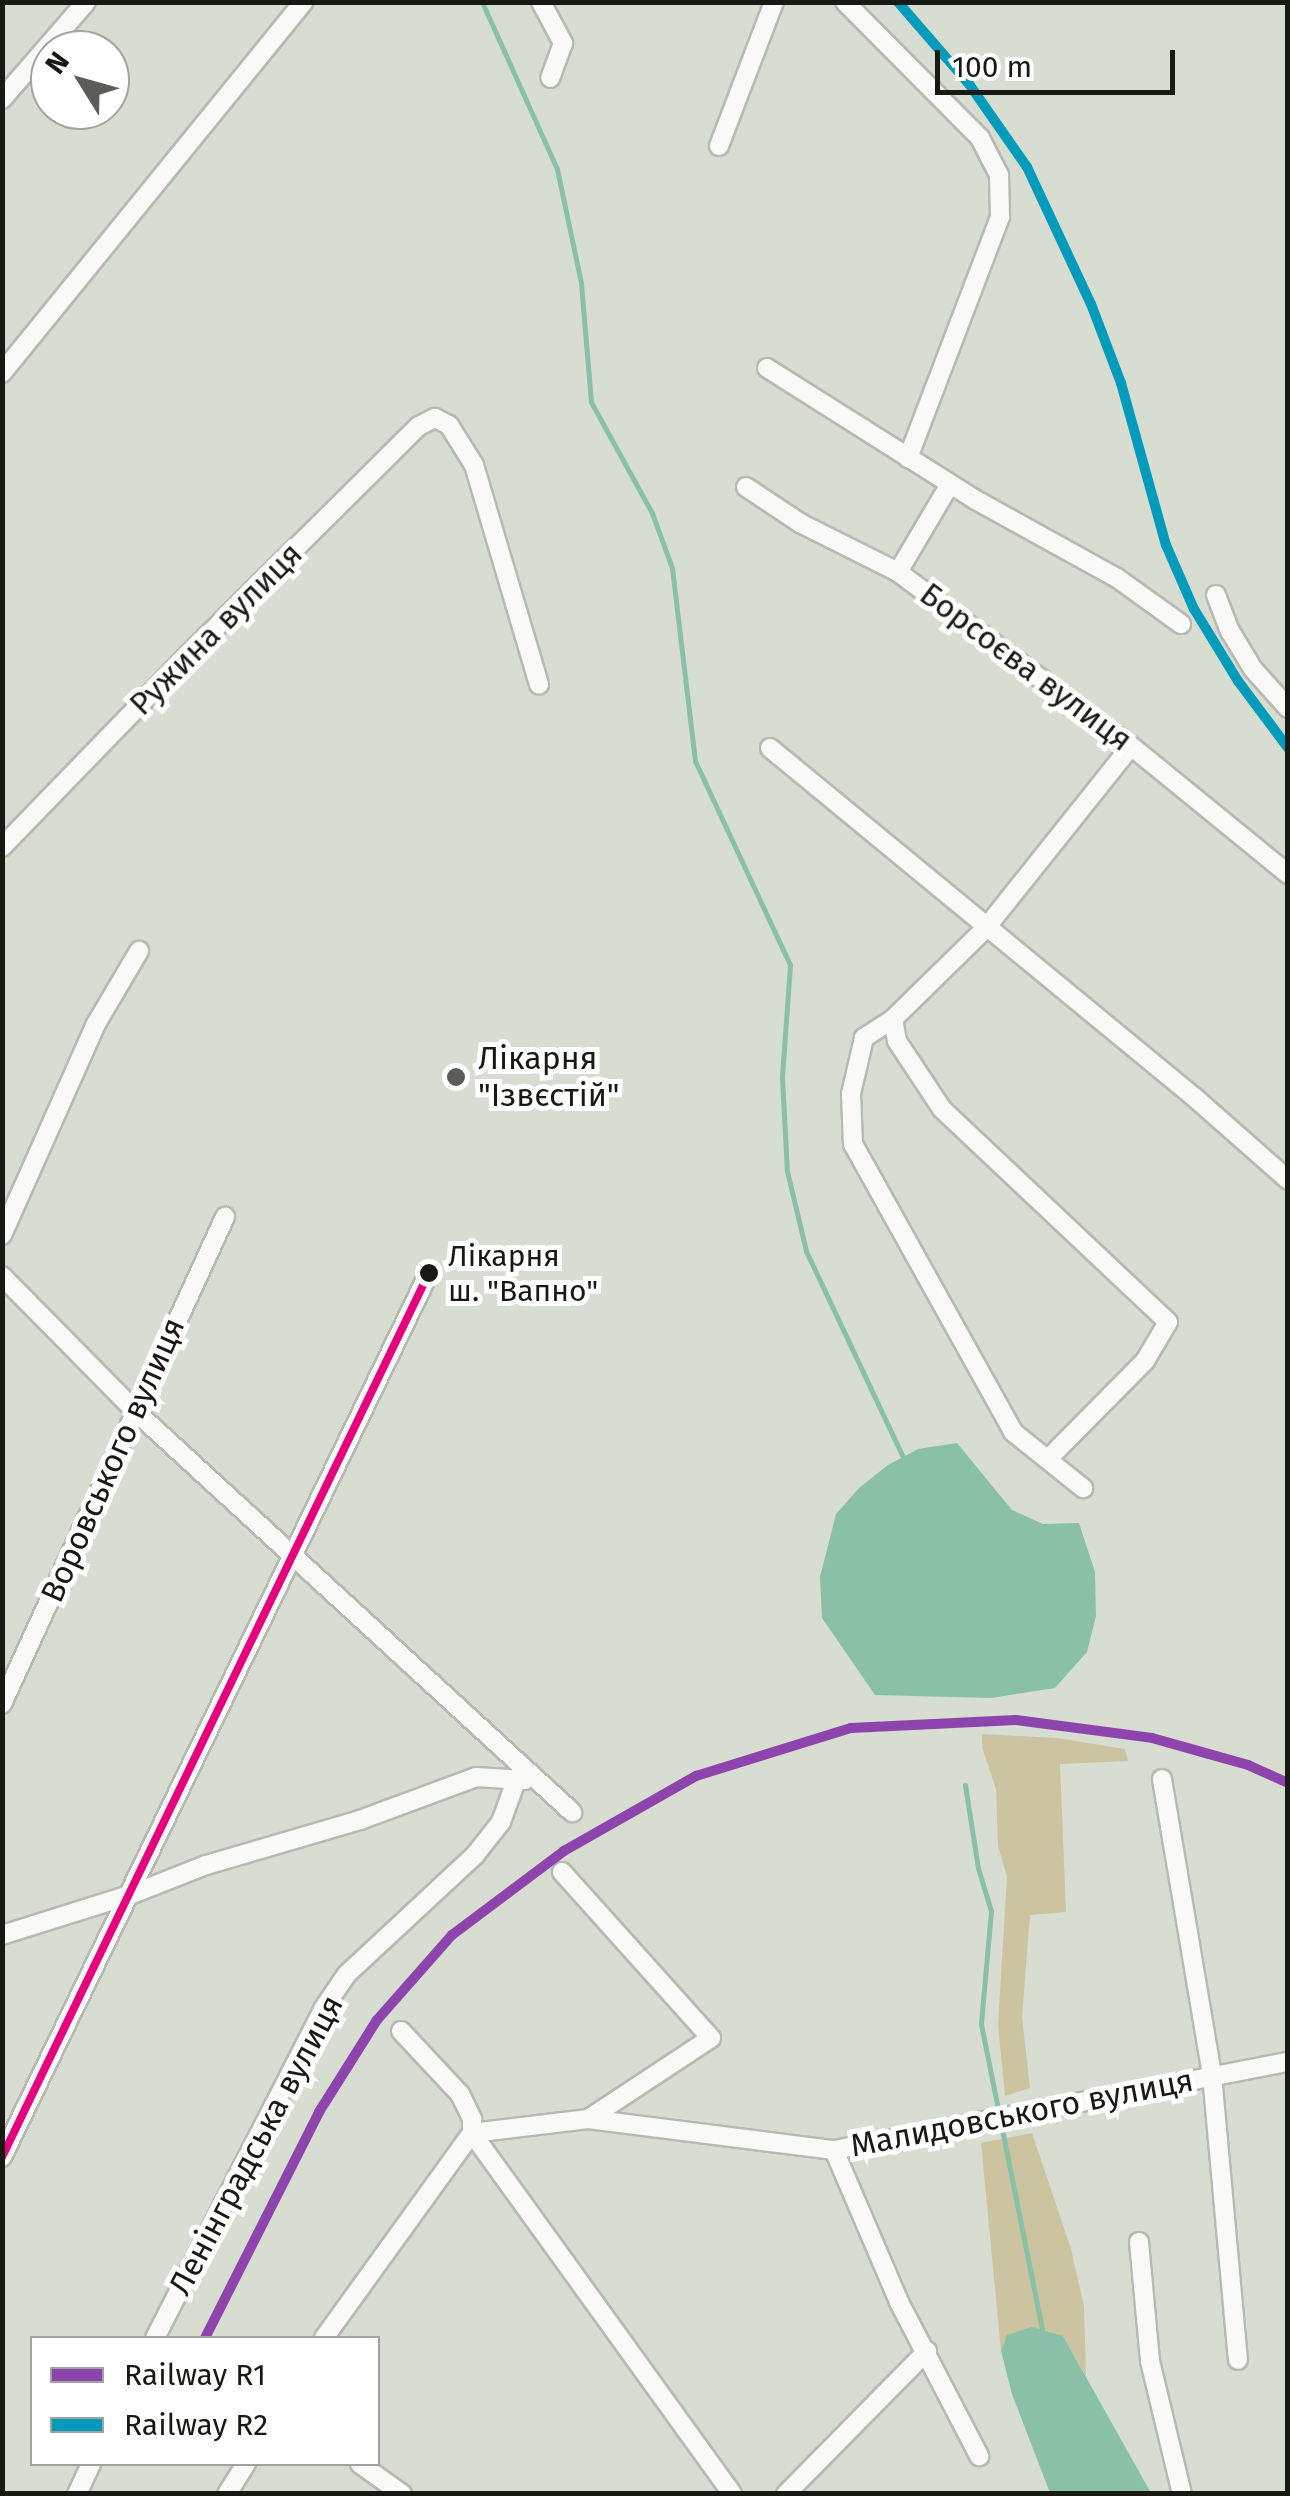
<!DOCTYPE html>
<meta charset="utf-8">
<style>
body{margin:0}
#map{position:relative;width:1290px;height:2496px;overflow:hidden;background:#d8ddd2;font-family:"Fira Sans",sans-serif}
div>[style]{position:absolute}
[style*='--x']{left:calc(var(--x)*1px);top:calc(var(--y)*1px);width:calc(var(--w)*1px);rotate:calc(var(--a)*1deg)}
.green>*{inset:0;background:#ccc3a0}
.water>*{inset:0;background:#8ac0a7}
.stream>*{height:5px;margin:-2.5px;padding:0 2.5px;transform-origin:2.5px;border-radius:2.5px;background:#8ac0a7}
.roads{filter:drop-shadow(2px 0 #b6bab2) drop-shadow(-2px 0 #b6bab2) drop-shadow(0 2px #b6bab2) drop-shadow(0 -2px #b6bab2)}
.minor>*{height:18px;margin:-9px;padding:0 9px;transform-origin:9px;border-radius:9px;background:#f9faf8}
.bus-1>*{height:8px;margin:-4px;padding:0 4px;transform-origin:4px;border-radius:4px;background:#e5007d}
.rail-1>*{height:10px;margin:-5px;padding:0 5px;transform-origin:5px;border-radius:5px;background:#8e44ad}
.rail-2>*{height:10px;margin:-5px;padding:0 5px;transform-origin:5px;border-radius:5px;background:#029bbb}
.dots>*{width:28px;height:28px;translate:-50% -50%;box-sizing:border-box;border:5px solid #fff;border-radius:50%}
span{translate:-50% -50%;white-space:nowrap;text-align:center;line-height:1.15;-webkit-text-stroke:10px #fff;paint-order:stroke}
.bus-label{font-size:30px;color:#171a13}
.left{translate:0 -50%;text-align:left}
.street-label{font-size:32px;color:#171a13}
.poi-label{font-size:32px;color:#171a13}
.frame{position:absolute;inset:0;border:5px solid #171a13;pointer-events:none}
.legend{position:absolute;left:30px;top:2336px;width:350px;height:130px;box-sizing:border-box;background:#fff;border:2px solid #a2a3a1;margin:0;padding:12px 18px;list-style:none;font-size:30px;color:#171a13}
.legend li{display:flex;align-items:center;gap:20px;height:50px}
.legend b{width:50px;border:2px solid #a2a3a1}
.north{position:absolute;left:30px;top:30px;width:100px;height:100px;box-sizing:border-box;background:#fff;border:2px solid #a2a3a1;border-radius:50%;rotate:307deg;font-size:28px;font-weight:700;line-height:40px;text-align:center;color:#171a13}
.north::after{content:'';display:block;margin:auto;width:35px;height:45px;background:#5b5e56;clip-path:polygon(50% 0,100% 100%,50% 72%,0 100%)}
.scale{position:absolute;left:935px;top:50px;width:240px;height:45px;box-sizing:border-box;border:5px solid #171a13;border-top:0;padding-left:12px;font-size:30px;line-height:35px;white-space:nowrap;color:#171a13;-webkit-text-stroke:8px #fff;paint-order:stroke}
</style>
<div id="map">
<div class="green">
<i style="clip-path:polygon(982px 1734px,1057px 1738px,1125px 1749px,1128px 1761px,1060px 1764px,1066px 1912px,1030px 1915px,1022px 2017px,1030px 2088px,1005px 2096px,998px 2025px,1007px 1877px,998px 1846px,996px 1789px,982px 1747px)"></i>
<i style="clip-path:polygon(1032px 2133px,1071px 2249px,1084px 2306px,1086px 2376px,1063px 2336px,1007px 2335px,1001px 2351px,981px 2143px)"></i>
</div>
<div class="water">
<i style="clip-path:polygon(957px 1443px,1012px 1510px,1043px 1524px,1079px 1523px,1095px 1572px,1096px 1616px,1087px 1652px,1055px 1688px,991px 1698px,875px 1695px,822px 1618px,820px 1577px,836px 1514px,859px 1488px,888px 1465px,918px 1449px)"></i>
<i style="clip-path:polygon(1032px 2327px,1063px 2336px,1151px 2493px,1050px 2493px,1012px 2394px,1001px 2351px,1007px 2335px)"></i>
</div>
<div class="stream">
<i style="--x:482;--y:2;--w:183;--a:65.8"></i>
<i style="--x:557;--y:169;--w:116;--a:78.1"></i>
<i style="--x:581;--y:283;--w:119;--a:85.2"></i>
<i style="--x:591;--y:402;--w:127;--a:61.2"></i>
<i style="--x:652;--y:513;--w:59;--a:70"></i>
<i style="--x:672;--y:568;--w:194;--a:83.2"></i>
<i style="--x:695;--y:761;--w:225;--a:65"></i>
<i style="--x:790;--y:965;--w:112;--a:94.1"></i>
<i style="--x:782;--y:1077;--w:94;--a:87"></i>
<i style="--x:787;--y:1171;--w:82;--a:76.6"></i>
<i style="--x:806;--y:1251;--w:232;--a:64.8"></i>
<i style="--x:965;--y:1785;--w:84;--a:81.1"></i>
<i style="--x:978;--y:1868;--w:45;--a:73.2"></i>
<i style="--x:991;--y:1911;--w:113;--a:95.1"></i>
<i style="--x:981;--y:2024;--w:317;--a:78.7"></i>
</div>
<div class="roads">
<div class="minor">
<i style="--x:541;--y:2;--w:47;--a:61.8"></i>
<i style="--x:563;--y:43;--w:37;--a:110"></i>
<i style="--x:845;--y:2;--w:192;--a:45.2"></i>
<i style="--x:980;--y:138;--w:42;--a:62.8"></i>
<i style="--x:999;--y:175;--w:42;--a:88.6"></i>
<i style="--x:1000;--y:217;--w:258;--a:110.9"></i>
<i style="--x:2;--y:99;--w:128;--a:-49.1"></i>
<i style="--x:719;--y:146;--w:154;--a:-69.1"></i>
<i style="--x:767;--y:368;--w:245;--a:32.3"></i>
<i style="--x:974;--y:499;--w:163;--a:28.9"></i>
<i style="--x:1117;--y:578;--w:79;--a:35.7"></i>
<i style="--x:2;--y:373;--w:478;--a:-50.9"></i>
<i style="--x:746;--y:487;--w:65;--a:33.7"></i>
<i style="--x:800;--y:523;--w:110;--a:26.6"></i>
<i style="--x:898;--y:572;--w:291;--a:36.8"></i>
<i style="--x:1131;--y:746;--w:203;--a:39.2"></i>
<i style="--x:898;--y:572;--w:102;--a:-59.4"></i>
<i style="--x:1216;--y:595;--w:39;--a:69"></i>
<i style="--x:1230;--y:631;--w:44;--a:58.8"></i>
<i style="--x:1253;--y:669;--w:52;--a:48.1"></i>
<i style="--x:770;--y:748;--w:549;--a:39.46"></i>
<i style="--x:1194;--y:1097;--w:125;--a:41.4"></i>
<i style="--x:2;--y:847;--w:264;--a:-45.9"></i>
<i style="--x:186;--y:657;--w:328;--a:-44.8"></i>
<i style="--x:419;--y:426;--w:18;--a:-27"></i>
<i style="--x:435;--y:418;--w:16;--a:27"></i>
<i style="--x:449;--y:425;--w:47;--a:58"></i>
<i style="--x:474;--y:465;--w:229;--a:73.5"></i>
<i style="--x:893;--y:1019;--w:35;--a:147"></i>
<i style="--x:864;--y:1038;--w:57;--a:103.1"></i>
<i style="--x:851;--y:1094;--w:50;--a:87.7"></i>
<i style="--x:853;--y:1144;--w:329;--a:60.9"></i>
<i style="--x:1013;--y:1432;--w:90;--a:38.7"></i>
<i style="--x:2;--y:1235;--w:231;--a:-66"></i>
<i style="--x:96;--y:1024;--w:85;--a:-59.5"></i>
<i style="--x:2;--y:1276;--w:188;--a:45.4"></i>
<i style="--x:134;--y:1410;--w:595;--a:42.55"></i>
<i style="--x:1048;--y:1459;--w:138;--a:-45.3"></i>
<i style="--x:1145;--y:1361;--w:45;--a:-59.5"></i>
<i style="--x:1168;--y:1322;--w:311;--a:-136.7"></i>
<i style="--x:942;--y:1109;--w:82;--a:-123.5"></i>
<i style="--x:897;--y:1041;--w:22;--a:-100"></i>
<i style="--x:893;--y:1019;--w:129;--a:-44.4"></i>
<i style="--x:985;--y:929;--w:234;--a:-51.4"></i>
<i style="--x:2;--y:1704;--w:536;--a:-65.4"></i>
<i style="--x:1162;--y:1779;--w:300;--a:80.4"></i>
<i style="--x:1212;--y:2075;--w:286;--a:84.8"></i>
<i style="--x:562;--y:1872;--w:223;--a:48.1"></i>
<i style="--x:711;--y:2038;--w:147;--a:146.6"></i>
<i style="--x:2;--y:1935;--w:134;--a:-17.4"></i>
<i style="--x:130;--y:1895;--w:82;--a:-21.5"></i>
<i style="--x:206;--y:1865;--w:160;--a:-16.3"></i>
<i style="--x:360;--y:1820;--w:124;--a:-20.3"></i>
<i style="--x:476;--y:1777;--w:49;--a:3.5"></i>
<i style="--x:401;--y:2031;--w:86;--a:46.9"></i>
<i style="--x:460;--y:2094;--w:28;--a:64"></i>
<i style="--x:472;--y:2119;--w:14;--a:90"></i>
<i style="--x:472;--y:2133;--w:445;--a:54.2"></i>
<i style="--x:834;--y:2150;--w:165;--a:66.8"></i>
<i style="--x:899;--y:2302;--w:174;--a:62.5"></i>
<i style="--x:2;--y:2157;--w:982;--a:-64.22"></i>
<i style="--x:1139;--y:2242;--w:120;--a:84.7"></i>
<i style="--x:1150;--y:2361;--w:137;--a:76.5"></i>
<i style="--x:155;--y:2338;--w:369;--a:-62.9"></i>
<i style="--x:323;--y:2009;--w:42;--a:-55.6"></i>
<i style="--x:347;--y:1974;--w:175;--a:-42.9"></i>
<i style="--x:475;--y:1855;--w:42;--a:-51.8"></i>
<i style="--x:501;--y:1822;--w:47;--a:-70"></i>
<i style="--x:324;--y:2338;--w:253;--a:-54.2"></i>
<i style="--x:472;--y:2133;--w:117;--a:-6.9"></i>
<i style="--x:588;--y:2119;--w:248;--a:7.2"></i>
<i style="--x:834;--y:2150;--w:462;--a:-11"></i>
<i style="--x:360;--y:2464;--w:52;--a:35.5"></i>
<i style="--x:77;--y:2494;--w:33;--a:-65"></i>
<i style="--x:227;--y:2494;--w:36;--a:-58"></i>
<i style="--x:786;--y:2494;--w:201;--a:-45.4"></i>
</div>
</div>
<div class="bus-1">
<i style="--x:2;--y:2157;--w:982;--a:-64.22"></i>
</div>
<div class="rail-1">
<i style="--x:205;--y:2338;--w:253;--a:-63.2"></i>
<i style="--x:319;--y:2112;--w:109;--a:-57.8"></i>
<i style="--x:377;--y:2020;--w:113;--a:-48.6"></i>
<i style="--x:452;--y:1935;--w:140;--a:-36.9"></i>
<i style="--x:564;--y:1851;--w:152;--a:-29.6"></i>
<i style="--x:696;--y:1776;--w:162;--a:-17.2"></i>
<i style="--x:851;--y:1728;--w:165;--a:-2.8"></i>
<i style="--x:1016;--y:1720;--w:137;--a:7.5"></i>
<i style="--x:1152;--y:1738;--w:100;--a:15.7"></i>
<i style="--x:1248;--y:1765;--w:44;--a:24.2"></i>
</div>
<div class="rail-2">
<i style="--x:898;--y:2;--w:108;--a:49.1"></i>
<i style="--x:969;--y:84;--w:101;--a:55.1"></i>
<i style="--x:1027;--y:167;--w:151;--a:65"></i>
<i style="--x:1091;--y:304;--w:85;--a:69.2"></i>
<i style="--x:1121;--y:383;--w:168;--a:74.5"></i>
<i style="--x:1166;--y:545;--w:70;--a:66.4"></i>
<i style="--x:1194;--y:609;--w:84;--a:58.6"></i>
<i style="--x:1238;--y:681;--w:84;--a:53.3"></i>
</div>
<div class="dots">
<i style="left:456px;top:1077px;background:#5b5e56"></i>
<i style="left:429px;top:1273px;background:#171a13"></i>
</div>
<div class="bus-label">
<span class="left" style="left:448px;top:1273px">Лікарня<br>ш. "Вапно"</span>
</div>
<div class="street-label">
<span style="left:216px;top:629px;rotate:-45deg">Ружина вулиця</span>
<span style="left:1026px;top:667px;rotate:37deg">Борсоєва вулиця</span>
<span style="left:113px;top:1460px;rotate:-66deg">Воровського вулиця</span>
<span style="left:1022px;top:2113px;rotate:-11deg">Малидовського вулиця</span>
<span style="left:256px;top:2145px;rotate:-62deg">Ленінградська вулиця</span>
</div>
<div class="poi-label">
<span class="left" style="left:478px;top:1077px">Лікарня<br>"Ізвєстій"</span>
</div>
<div class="frame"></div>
<ul class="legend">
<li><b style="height:12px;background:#8e44ad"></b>Railway R1</li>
<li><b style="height:12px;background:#029bbb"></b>Railway R2</li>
</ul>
<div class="north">N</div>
<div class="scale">100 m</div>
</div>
